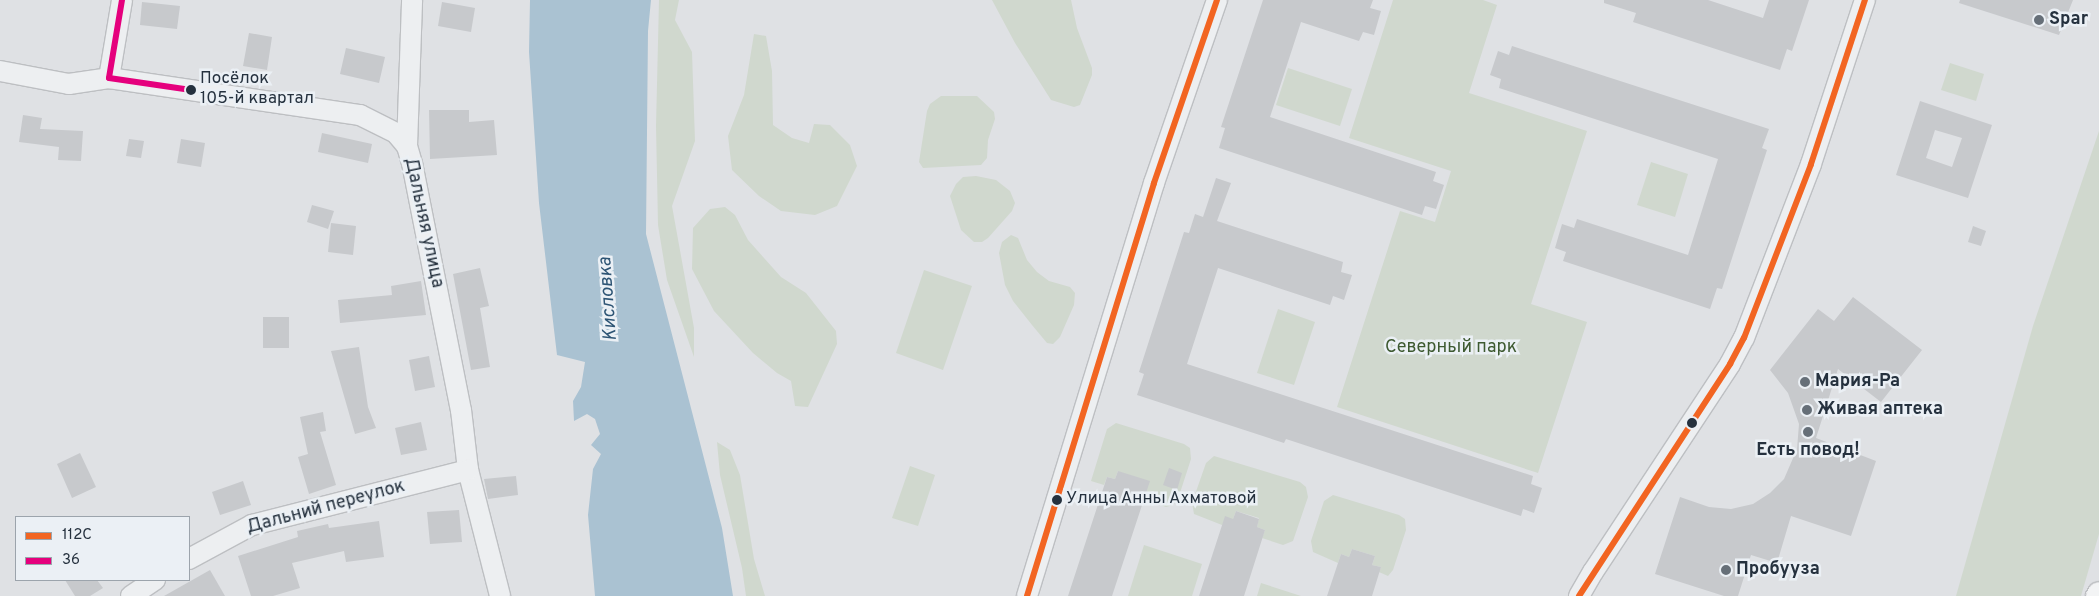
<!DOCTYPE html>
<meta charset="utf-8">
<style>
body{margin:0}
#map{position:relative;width:2099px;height:596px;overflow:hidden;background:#dfe1e4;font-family:Overpass,sans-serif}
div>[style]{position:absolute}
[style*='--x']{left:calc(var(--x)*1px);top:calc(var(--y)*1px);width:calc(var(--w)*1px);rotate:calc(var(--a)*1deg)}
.green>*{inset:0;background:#d0d8ce}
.water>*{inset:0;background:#aac2d2}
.building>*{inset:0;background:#c7c9cc}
.roads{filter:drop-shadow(1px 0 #bdbfc2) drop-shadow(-1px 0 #bdbfc2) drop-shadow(0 1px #bdbfc2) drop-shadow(0 -1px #bdbfc2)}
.minor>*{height:20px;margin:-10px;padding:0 10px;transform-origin:10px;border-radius:10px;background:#edeff1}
.major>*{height:25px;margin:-12.5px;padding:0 12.5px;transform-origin:12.5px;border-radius:12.5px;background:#f3f4f5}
.bus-1>*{height:6px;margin:-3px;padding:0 3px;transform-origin:3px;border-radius:3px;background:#f26522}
.bus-2>*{height:6px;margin:-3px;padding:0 3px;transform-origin:3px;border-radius:3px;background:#e5007d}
.dots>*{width:14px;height:14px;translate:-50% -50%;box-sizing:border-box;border:2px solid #ebf0f5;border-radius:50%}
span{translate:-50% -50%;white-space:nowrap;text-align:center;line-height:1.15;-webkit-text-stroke:5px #ebf0f5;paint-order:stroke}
.bus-label{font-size:17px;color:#25313e}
.left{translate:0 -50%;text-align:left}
.poi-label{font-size:18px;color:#25313e;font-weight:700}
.street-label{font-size:18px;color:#25313e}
.park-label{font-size:18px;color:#3e5a31}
.water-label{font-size:19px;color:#2d5474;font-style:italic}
.legend{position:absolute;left:15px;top:516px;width:175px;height:65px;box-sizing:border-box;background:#ebf0f5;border:1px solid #9ca4ac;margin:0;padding:6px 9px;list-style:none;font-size:15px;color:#25313e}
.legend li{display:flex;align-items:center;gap:10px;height:25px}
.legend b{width:25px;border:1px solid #9ca4ac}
</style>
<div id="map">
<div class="green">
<i style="clip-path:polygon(659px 0,679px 0,675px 20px,692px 52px,695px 141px,672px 206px,694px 328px,694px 357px,667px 280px,658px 225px,656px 126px)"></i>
<i style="clip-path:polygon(992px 0,1071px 0,1077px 28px,1092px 68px,1092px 75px,1080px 105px,1074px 107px,1051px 100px,1015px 43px)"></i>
<i style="clip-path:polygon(1393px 0,1483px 0,1497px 5px,1469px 93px,1587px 131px,1531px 304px,1587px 322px,1538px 473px,1337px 407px,1400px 211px,1435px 222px,1451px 171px,1349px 138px)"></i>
<i style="clip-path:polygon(754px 34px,766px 36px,772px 71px,773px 125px,792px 138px,809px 143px,814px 124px,830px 125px,850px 145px,857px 166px,837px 206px,815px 215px,781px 211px,759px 196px,732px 170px,728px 136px,744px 95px)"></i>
<i style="clip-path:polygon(1950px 63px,1984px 74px,1976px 101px,1941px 90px)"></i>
<i style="clip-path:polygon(1288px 68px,1352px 89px,1340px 126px,1276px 105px)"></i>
<i style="clip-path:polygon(941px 96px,977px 96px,994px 112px,995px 119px,988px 140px,987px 158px,981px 165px,923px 168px,919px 162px,927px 111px,930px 104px)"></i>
<i style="clip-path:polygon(2099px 131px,2099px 534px,2081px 596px,1956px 596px,2033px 326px)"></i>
<i style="clip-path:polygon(1651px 162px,1688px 174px,1675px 217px,1637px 205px)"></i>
<i style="clip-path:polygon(976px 176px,996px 180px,1010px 191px,1015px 203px,1012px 211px,988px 238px,982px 242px,974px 242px,961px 230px,950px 196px,956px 184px,963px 177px)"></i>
<i style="clip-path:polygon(725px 207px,735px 215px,748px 240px,781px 277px,806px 293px,836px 331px,837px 344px,808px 407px,795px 406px,791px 381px,777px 373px,753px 353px,714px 311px,692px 269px,693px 228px,710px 209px)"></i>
<i style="clip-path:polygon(1011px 235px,1018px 238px,1027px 260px,1037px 272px,1049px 281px,1070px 287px,1075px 293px,1074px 305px,1060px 337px,1053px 344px,1047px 343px,1032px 325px,1013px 301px,1005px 285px,999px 253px,1002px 242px)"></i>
<i style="clip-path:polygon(924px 270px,972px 286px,943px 370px,896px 353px)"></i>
<i style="clip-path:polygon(1278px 309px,1315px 322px,1294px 385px,1257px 373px)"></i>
<i style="clip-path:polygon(1116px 423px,1184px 444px,1190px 448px,1191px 459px,1178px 499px,1173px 505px,1166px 507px,1144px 499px,1118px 471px,1115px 479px,1107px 477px,1104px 485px,1091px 481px,1107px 429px)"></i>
<i style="clip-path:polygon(717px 442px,730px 450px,740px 475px,754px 559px,765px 596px,746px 596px,742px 568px,720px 475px)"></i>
<i style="clip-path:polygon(1214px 456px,1300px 482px,1306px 487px,1308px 497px,1293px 541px,1283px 545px,1262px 538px,1265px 530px,1257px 527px,1259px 518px,1236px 511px,1233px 519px,1222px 525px,1194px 514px,1192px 503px,1206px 463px)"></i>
<i style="clip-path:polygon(910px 466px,935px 475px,918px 526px,892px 518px)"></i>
<i style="clip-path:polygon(1333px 495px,1399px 515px,1405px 519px,1406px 530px,1393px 570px,1388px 576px,1379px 572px,1381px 567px,1372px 565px,1375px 556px,1352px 549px,1349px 557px,1341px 554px,1338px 563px,1313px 552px,1311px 541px,1324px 501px)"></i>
<i style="clip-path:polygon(1144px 545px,1202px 564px,1192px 596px,1128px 596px)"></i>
<i style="clip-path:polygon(1261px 583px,1301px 596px,1257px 596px)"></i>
</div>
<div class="water">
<i style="clip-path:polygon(530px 0,651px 0,648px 31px,646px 234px,722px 528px,733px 596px,595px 596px,588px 515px,593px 469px,601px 454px,591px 445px,600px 434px,595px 419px,587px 414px,574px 421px,573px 401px,581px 387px,585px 362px,557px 355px,539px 203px,529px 52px)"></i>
</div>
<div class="building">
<i style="clip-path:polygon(1263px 0,1373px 0,1370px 8px,1381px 11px,1374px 35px,1363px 32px,1359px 41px,1301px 22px,1270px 117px,1436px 172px,1433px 181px,1444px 185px,1436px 209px,1425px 206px,1422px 215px,1219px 148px,1225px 128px,1221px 127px)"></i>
<i style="clip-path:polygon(1604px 0,1708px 0,1763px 18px,1769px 0,1809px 0,1792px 51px,1787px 49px,1780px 70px,1633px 22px,1636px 13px,1604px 3px)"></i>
<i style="clip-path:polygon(1960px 0,2073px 0,2059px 35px,1959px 3px)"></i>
<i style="clip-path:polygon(142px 2px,180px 6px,177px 29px,140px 25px)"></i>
<i style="clip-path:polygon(442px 2px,475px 8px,471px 32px,438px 26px)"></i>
<i style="clip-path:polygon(249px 33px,272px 37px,267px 70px,243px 66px)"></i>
<i style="clip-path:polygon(1512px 46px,1769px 129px,1762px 148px,1767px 150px,1722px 289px,1717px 288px,1710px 309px,1563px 261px,1566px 252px,1555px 248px,1562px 224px,1574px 228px,1577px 219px,1688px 255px,1718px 159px,1499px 88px,1501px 79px,1490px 75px,1498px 51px,1509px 55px)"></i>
<i style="clip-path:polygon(346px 48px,385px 57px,379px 83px,340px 74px)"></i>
<i style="clip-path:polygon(evenodd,1920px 101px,1992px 125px,1968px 198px,1896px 175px,1920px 101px,1935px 130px,1962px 138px,1952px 167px,1926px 158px,1935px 130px)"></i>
<i style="clip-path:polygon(429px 110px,469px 110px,469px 122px,494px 120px,497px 155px,430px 159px)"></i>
<i style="clip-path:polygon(23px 115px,42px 118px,40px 129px,83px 131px,81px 161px,58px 160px,59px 147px,19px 142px)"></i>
<i style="clip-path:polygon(322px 133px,372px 144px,368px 163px,318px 152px)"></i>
<i style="clip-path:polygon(129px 139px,144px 141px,141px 158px,126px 156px)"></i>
<i style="clip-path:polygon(181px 139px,205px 143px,201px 167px,177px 163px)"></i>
<i style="clip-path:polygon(1216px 178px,1231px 183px,1217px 221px,1343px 262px,1341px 272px,1352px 275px,1344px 300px,1333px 296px,1330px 305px,1218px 268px,1187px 364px,1533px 476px,1531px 484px,1542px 488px,1534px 513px,1523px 509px,1521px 516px,1286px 439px,1284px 443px,1137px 395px,1144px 374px,1139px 372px,1184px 232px,1189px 233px,1195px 214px,1203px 217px)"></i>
<i style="clip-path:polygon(312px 205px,334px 211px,328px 229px,307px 222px)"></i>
<i style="clip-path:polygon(331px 223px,356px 226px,353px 255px,328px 252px)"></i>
<i style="clip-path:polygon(1973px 226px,1986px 231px,1981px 246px,1968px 242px)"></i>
<i style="clip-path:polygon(480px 268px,489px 306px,480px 308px,490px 367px,471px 370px,453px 274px)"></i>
<i style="clip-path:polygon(421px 281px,426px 315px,340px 323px,338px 300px,392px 295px,391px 286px)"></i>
<i style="clip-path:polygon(1853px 297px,1922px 350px,1881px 402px,1838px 369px,1816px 438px,1876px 461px,1851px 536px,1791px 516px,1777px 563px,1751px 555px,1738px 596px,1724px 596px,1655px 574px,1680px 497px,1709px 507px,1731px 509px,1753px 504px,1770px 493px,1784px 479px,1797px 449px,1799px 424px,1788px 393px,1770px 370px,1818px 309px,1834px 321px)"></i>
<i style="clip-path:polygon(263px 317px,289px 317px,289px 348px,263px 348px)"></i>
<i style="clip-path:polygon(359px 347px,368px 407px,376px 428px,355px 434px,331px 351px)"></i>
<i style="clip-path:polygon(429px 356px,435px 387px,415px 391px,409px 360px)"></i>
<i style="clip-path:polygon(323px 412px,326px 431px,320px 432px,336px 485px,309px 494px,298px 457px,308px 454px,300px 417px)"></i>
<i style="clip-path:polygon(421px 422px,427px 450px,401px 455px,395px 428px)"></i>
<i style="clip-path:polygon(80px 453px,96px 487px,72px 498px,57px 464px)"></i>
<i style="clip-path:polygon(1169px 468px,1182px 473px,1177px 490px,1163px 485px)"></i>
<i style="clip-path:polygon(1118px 471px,1150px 481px,1112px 596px,1068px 596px,1107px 477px,1115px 479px)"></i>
<i style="clip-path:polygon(516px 476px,518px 495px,488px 499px,484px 479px)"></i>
<i style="clip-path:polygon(243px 481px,251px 505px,220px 515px,212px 492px)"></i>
<i style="clip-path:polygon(459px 510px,462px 542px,430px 544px,427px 512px)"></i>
<i style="clip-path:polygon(1236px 511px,1259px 519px,1257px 527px,1265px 530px,1244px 596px,1199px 596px,1225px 516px,1233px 519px)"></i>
<i style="clip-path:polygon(379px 521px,384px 557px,346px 562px,344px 551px,292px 563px,300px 588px,273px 596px,251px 596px,238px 556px,298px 537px,297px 531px,328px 524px,329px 528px)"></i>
<i style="clip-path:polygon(1352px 549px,1375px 556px,1372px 565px,1381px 567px,1372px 596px,1327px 596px,1341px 554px,1349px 557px)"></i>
<i style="clip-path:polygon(210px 570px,225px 596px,164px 596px)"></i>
<i style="clip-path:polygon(65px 580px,97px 580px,103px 588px,90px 596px,75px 596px)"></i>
</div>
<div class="roads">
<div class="minor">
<i style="--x:0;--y:71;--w:70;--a:10.7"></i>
<i style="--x:69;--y:84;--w:40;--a:-8.5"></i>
<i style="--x:109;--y:78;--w:254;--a:8.4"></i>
<i style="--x:360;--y:115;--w:40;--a:26.6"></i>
<i style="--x:396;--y:133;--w:17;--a:50"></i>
<i style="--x:407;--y:146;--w:18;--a:74"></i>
<i style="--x:412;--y:163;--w:252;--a:78.8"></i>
<i style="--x:461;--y:410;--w:60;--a:83.3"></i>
<i style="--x:468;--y:470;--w:130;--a:75.7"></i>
<i style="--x:109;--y:78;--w:79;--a:-80.5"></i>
<i style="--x:407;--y:146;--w:146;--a:-88"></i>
<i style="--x:189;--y:559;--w:72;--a:-28.4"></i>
<i style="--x:252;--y:525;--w:223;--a:-14.3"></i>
<i style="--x:131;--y:596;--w:29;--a:-34"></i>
<i style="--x:1027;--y:596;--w:432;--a:-72.9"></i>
<i style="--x:1154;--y:183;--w:194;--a:-71"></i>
<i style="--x:1579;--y:596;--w:28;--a:-60"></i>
<i style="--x:1593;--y:572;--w:249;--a:-56.6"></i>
<i style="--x:1730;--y:364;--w:30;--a:-62"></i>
<i style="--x:1744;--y:338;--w:186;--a:-68.9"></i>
<i style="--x:1811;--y:164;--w:173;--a:-71.8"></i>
</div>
<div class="major">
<i style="--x:2098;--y:596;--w:2;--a:-63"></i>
</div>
</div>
<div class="bus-1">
<i style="--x:1027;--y:596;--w:432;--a:-72.9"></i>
<i style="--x:1154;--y:183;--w:194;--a:-71"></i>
<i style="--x:1579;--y:596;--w:277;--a:-56.9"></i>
<i style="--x:1730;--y:364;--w:30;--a:-62"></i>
<i style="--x:1744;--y:338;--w:186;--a:-68.9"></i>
<i style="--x:1811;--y:164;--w:173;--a:-71.8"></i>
</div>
<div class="bus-2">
<i style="--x:122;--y:0;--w:79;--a:99.5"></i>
<i style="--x:109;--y:78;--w:83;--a:8.3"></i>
</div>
<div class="dots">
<i style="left:2039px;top:20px;background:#666f78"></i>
<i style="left:191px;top:90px;background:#25313e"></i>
<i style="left:1805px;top:382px;background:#666f78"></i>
<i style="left:1807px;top:410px;background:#666f78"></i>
<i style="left:1692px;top:423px;background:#25313e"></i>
<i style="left:1808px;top:432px;background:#666f78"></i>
<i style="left:1057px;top:500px;background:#25313e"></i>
<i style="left:1726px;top:570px;background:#666f78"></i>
</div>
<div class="bus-label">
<span class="left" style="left:200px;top:90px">Посёлок<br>105-й квартал</span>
<span class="left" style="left:1066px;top:500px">Улица Анны Ахматовой</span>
</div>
<div class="poi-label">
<span class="left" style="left:2049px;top:20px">Spar</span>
<span class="left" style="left:1815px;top:382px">Мария-Ра</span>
<span class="left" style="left:1817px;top:410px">Живая аптека</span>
<span style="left:1808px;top:451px">Есть повод!</span>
<span class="left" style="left:1736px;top:570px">Пробууза</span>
</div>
<div class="street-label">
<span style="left:423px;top:223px;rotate:78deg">Дальняя улица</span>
<span style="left:326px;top:508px;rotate:-15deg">Дальний переулок</span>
</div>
<div class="park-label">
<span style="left:1451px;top:348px">Северный парк</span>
</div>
<div class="water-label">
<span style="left:609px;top:299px;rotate:-94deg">Кисловка</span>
</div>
<ul class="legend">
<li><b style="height:6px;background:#f26522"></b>112С</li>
<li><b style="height:6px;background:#e5007d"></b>36</li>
</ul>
</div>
